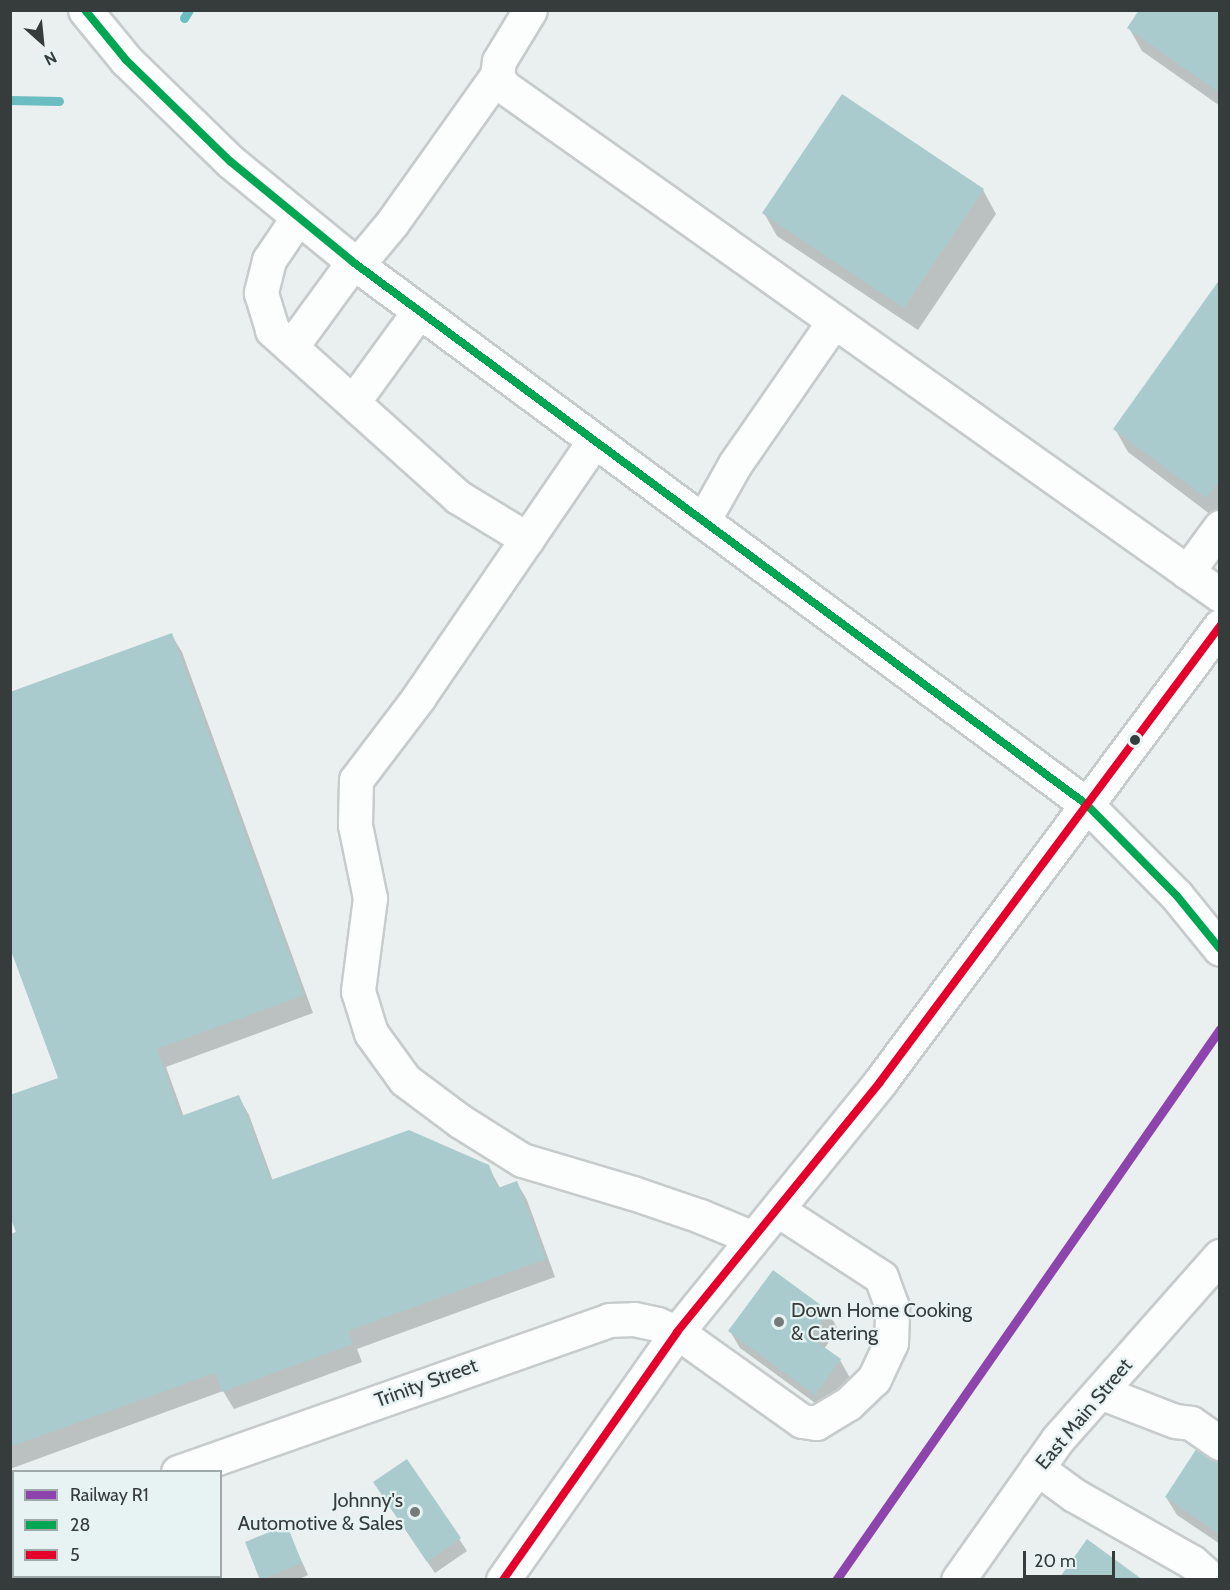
<!DOCTYPE html>
<style>
body{margin:0}
#map{position:relative;width:1230px;height:1590px;overflow:hidden;background:#eaf0f0;font-family:Cabin,sans-serif}
div>[style]{position:absolute}
[style*='--x']{left:calc(var(--x)*1px);top:calc(var(--y)*1px);width:calc(var(--w)*1px);rotate:calc(var(--a)*1deg)}
.shadow>*{inset:0;background:#0003}
.stream>*{height:9px;margin:-4.5px;padding:0 4.5px;transform-origin:4.5px;border-radius:4.5px;background:#6abec2}
.building>*{inset:0;background:#aacbcd}
.roads{filter:drop-shadow(2px 0 #c6cbcb) drop-shadow(-2px 0 #c6cbcb) drop-shadow(0 2px #c6cbcb) drop-shadow(0 -2px #c6cbcb)}
.minor>*{height:33px;margin:-16.5px;padding:0 16.5px;transform-origin:16.5px;border-radius:16.5px;background:#fcfdfd}
.major>*{height:33px;margin:-16.5px;padding:0 16.5px;transform-origin:16.5px;border-radius:16.5px;background:#fcfdfd}
.bus-1>*{height:8px;margin:-4px;padding:0 4px;transform-origin:4px;border-radius:4px;background:#00a651}
.bus-2>*{height:8px;margin:-4px;padding:0 4px;transform-origin:4px;border-radius:4px;background:#e4002b}
.rail-1>*{height:9px;margin:-4.5px;padding:0 4.5px;transform-origin:4.5px;border-radius:4.5px;background:#8e44ad}
.dots>*{width:16px;height:16px;translate:-50% -50%;box-sizing:border-box;border:3px solid #e7f2f3;border-radius:50%}
span{translate:-50% -50%;white-space:nowrap;text-align:center;line-height:1.15;-webkit-text-stroke:4.5px #e7f2f3;paint-order:stroke}
.poi-label{font-size:20px;color:#363b3b}
.left{translate:0 -50%;text-align:left}
.right{translate:-100% -50%;text-align:right}
.street-label{font-size:20px;color:#363b3b}
.frame{position:absolute;inset:0;border:12px solid #363b3b;pointer-events:none}
.legend{position:absolute;left:12px;top:1470px;width:210px;height:108px;box-sizing:border-box;background:#e7f2f3;border:2px solid #a0a9a9;margin:0;padding:8px 10px;list-style:none;font-size:18px;color:#363b3b}
.legend li{display:flex;align-items:center;gap:12px;height:30px}
.legend b{width:30px;border:2px solid #a0a9a9}
.north{position:absolute;left:12px;top:12px;width:60px;height:60px;-webkit-text-stroke:4px #e7f2f3;paint-order:stroke;rotate:153deg;font-size:16px;font-weight:700;line-height:24px;text-align:center;color:#363b3b}
.north::after{content:'';display:block;margin:auto;width:21px;height:27px;background:#363b3b;clip-path:polygon(50% 0,100% 100%,50% 72%,0 100%)}
.scale{position:absolute;left:1023px;top:1551px;width:92px;height:27px;box-sizing:border-box;border:3px solid #363b3b;border-top:0;padding-left:8px;font-size:18px;line-height:21px;white-space:nowrap;color:#363b3b;-webkit-text-stroke:4px #e7f2f3;paint-order:stroke}
</style>
<div id="map">
<div class="shadow">
<i style="clip-path:polygon(1220px 10px,1220px 106px,1142px 51px,1129px 28px)"></i>
<i style="clip-path:polygon(983px 190px,996px 214px,918px 330px,777px 236px,764px 213px)"></i>
<i style="clip-path:polygon(1220px 282px,1219px 521px,1128px 452px,1115px 429px)"></i>
<i style="clip-path:polygon(171px 634px,182px 652px,313px 1013px,166px 1067px,184px 1117px,239px 1097px,249px 1115px,273px 1181px,488px 1166px,500px 1188px,517px 1183px,527px 1200px,555px 1277px,357px 1349px,362px 1362px,234px 1409px,223px 1391px,10px 1469px,10px 1236px,18px 1233px,60px 1078px)"></i>
<i style="clip-path:polygon(828px 1312px,838px 1329px,824px 1349px,840px 1360px,850px 1378px,826px 1411px,740px 1348px,730px 1331px)"></i>
<i style="clip-path:polygon(407px 1461px,467px 1551px,435px 1573px,381px 1494px)"></i>
<i style="clip-path:polygon(1220px 1465px,1220px 1544px,1177px 1515px,1166px 1497px)"></i>
<i style="clip-path:polygon(286px 1527px,308px 1575px,297px 1580px,262px 1580px,247px 1543px)"></i>
</div>
<div class="stream">
<i style="--x:184;--y:18;--w:9;--a:-58"></i>
<i style="--x:10;--y:100;--w:49;--a:1.2"></i>
</div>
<div class="building">
<i style="clip-path:polygon(1139px 10px,1220px 10px,1220px 93px,1127px 28px)"></i>
<i style="clip-path:polygon(842px 94px,984px 189px,904px 308px,762px 213px)"></i>
<i style="clip-path:polygon(1220px 279px,1220px 480px,1206px 498px,1113px 429px)"></i>
<i style="clip-path:polygon(172px 633px,304px 995px,157px 1049px,181px 1116px,239px 1095px,271px 1180px,409px 1130px,489px 1165px,498px 1188px,517px 1181px,546px 1259px,348px 1331px,353px 1344px,222px 1392px,215px 1373px,10px 1447px,10px 1234px,16px 1232px,10px 1217px,10px 1095px,58px 1078px,10px 948px,10px 692px)"></i>
<i style="clip-path:polygon(773px 1270px,829px 1311px,810px 1337px,841px 1359px,815px 1395px,728px 1331px)"></i>
<i style="clip-path:polygon(1197px 1448px,1220px 1463px,1220px 1534px,1165px 1497px)"></i>
<i style="clip-path:polygon(407px 1459px,461px 1538px,427px 1562px,373px 1482px)"></i>
<i style="clip-path:polygon(287px 1525px,302px 1563px,260px 1580px,245px 1542px)"></i>
<i style="clip-path:polygon(1087px 1539px,1143px 1580px,1058px 1580px)"></i>
<i style="clip-path:polygon(147px 1576px,186px 1576px,187px 1580px,148px 1580px)"></i>
</div>
<div class="roads">
<div class="minor">
<i style="--x:85;--y:10;--w:65;--a:50.6"></i>
<i style="--x:126;--y:60;--w:146;--a:44.2"></i>
<i style="--x:231;--y:162;--w:158;--a:39.3"></i>
<i style="--x:353;--y:262;--w:912;--a:36.48"></i>
<i style="--x:1086;--y:804;--w:129;--a:45.3"></i>
<i style="--x:1177;--y:896;--w:68;--a:50.9"></i>
<i style="--x:530;--y:10;--w:60;--a:121.3"></i>
<i style="--x:499;--y:61;--w:14;--a:98"></i>
<i style="--x:497;--y:75;--w:13;--a:61"></i>
<i style="--x:503;--y:86;--w:879;--a:35.37"></i>
<i style="--x:298;--y:217;--w:52;--a:124"></i>
<i style="--x:269;--y:260;--w:34;--a:104"></i>
<i style="--x:261;--y:293;--w:39;--a:73"></i>
<i style="--x:272;--y:330;--w:250;--a:41.9"></i>
<i style="--x:458;--y:497;--w:81;--a:31.3"></i>
<i style="--x:357;--y:265;--w:55;--a:-50.2"></i>
<i style="--x:392;--y:223;--w:181;--a:-54.6"></i>
<i style="--x:291;--y:347;--w:105;--a:-53.9"></i>
<i style="--x:353;--y:402;--w:112;--a:-54"></i>
<i style="--x:594;--y:441;--w:310;--a:124.4"></i>
<i style="--x:419;--y:697;--w:104;--a:127.2"></i>
<i style="--x:356;--y:780;--w:45;--a:91.3"></i>
<i style="--x:355;--y:825;--w:75;--a:78.4"></i>
<i style="--x:370;--y:898;--w:94;--a:97.4"></i>
<i style="--x:358;--y:991;--w:44;--a:72.8"></i>
<i style="--x:371;--y:1033;--w:58;--a:54.1"></i>
<i style="--x:405;--y:1080;--w:69;--a:36.7"></i>
<i style="--x:460;--y:1121;--w:73;--a:32.2"></i>
<i style="--x:522;--y:1160;--w:116;--a:16.6"></i>
<i style="--x:633;--y:1193;--w:71;--a:18.9"></i>
<i style="--x:700;--y:1216;--w:57;--a:22.5"></i>
<i style="--x:703;--y:521;--w:65;--a:-60.7"></i>
<i style="--x:735;--y:464;--w:174;--a:-55.3"></i>
<i style="--x:1187;--y:572;--w:56;--a:-53.7"></i>
<i style="--x:1100;--y:1392;--w:80;--a:21.1"></i>
<i style="--x:1175;--y:1421;--w:16;--a:7"></i>
<i style="--x:1191;--y:1423;--w:35;--a:35"></i>
<i style="--x:1037;--y:1468;--w:46;--a:36.1"></i>
<i style="--x:1074;--y:1495;--w:136;--a:29.6"></i>
<i style="--x:1192;--y:1562;--w:28;--a:41"></i>
<i style="--x:178;--y:1472;--w:457;--a:-19.4"></i>
<i style="--x:609;--y:1320;--w:25;--a:-2"></i>
<i style="--x:634;--y:1319;--w:24;--a:12"></i>
<i style="--x:657;--y:1324;--w:22;--a:22"></i>
<i style="--x:677;--y:1332;--w:153;--a:35.5"></i>
<i style="--x:802;--y:1421;--w:14;--a:8"></i>
<i style="--x:816;--y:1423;--w:37;--a:-31"></i>
<i style="--x:848;--y:1404;--w:36;--a:-44"></i>
<i style="--x:874;--y:1379;--w:40;--a:-65"></i>
<i style="--x:891;--y:1343;--w:36;--a:-88"></i>
<i style="--x:892;--y:1307;--w:32;--a:-110"></i>
<i style="--x:881;--y:1277;--w:123;--a:-147"></i>
<i style="--x:10;--y:1534;--w:4;--a:-14"></i>
<i style="--x:503;--y:1580;--w:303;--a:-54.9"></i>
<i style="--x:677;--y:1332;--w:322;--a:-50.9"></i>
<i style="--x:880;--y:1082;--w:569;--a:-53.29"></i>
</div>
<div class="major">
<i style="--x:958;--y:1580;--w:171;--a:-54.7"></i>
<i style="--x:1057;--y:1440;--w:246;--a:-48.5"></i>
</div>
</div>
<div class="bus-1">
<i style="--x:85;--y:10;--w:65;--a:50.6"></i>
<i style="--x:126;--y:60;--w:146;--a:44.2"></i>
<i style="--x:231;--y:162;--w:158;--a:39.3"></i>
<i style="--x:353;--y:262;--w:912;--a:36.48"></i>
<i style="--x:1086;--y:804;--w:129;--a:45.3"></i>
<i style="--x:1177;--y:896;--w:68;--a:50.9"></i>
</div>
<div class="bus-2">
<i style="--x:503;--y:1580;--w:303;--a:-54.9"></i>
<i style="--x:677;--y:1332;--w:322;--a:-50.9"></i>
<i style="--x:880;--y:1082;--w:569;--a:-53.29"></i>
</div>
<div class="rail-1">
<i style="--x:836;--y:1580;--w:672;--a:-55.13"></i>
</div>
<div class="dots">
<i style="left:1135px;top:740px;background:#363b3b"></i>
<i style="left:779px;top:1322px;background:#757a7a"></i>
<i style="left:415px;top:1512px;background:#757a7a"></i>
</div>
<div class="poi-label">
<span class="left" style="left:791px;top:1322px">Down Home Cooking<br>&amp; Catering</span>
<span class="right" style="left:403px;top:1512px">Johnny's<br>Automotive &amp; Sales</span>
</div>
<div class="street-label">
<span style="left:426px;top:1383px;rotate:-20deg">Trinity Street</span>
<span style="left:1084px;top:1414px;rotate:-50deg">East Main Street</span>
</div>
<div class="frame"></div>
<ul class="legend">
<li><b style="height:8px;background:#8e44ad"></b>Railway R1</li>
<li><b style="height:8px;background:#00a651"></b>28</li>
<li><b style="height:8px;background:#e4002b"></b>5</li>
</ul>
<div class="north">N</div>
<div class="scale">20 m</div>
</div>
